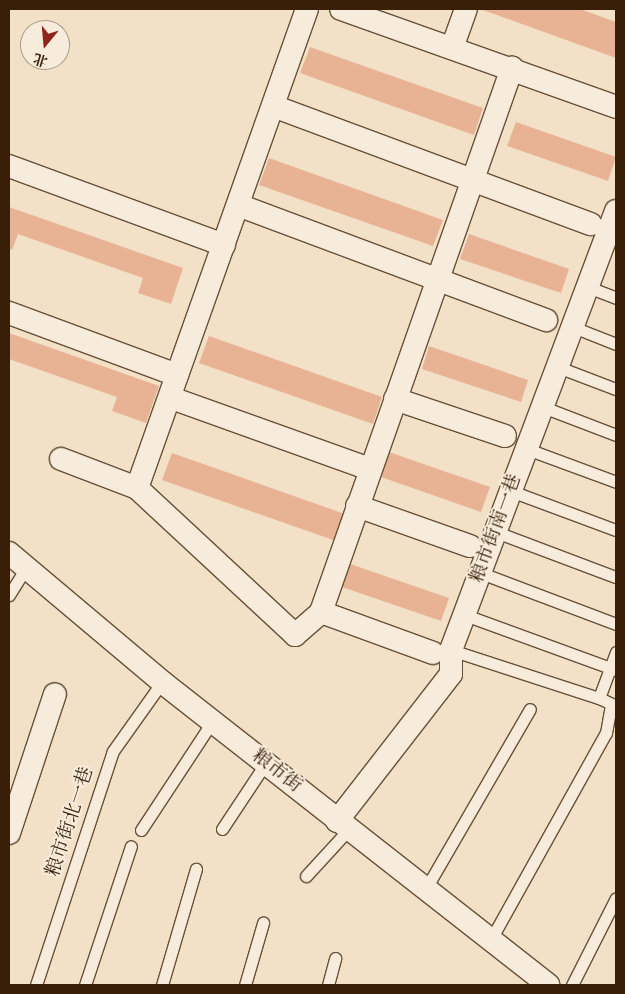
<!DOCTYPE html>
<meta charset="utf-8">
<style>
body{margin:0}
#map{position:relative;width:625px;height:994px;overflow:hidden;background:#f3e1c7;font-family:Vollkorn,"Noto Serif SC",serif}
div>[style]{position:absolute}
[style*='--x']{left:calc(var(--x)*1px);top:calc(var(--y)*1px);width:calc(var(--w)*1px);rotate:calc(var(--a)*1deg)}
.building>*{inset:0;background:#e8b395}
.roads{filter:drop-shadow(1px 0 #685038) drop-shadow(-1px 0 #685038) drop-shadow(0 1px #685038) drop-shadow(0 -1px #685038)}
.lane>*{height:11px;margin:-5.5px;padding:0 5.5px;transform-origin:5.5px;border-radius:5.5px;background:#f7ecdb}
.street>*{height:22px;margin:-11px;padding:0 11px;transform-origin:11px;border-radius:11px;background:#f7ecdb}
span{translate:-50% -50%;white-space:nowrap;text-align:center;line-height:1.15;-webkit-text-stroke:4px #f7ecdb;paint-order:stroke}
.street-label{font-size:19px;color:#391f08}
.frame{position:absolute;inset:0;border:10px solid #391f08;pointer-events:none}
.north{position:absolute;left:20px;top:20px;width:50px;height:50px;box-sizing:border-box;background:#f7ecdb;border:1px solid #ab9a87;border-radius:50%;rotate:197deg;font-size:14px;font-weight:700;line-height:20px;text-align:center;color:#391f08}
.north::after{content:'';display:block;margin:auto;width:18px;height:22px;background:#8f2418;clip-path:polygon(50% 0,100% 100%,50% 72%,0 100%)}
</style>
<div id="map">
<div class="building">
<i style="clip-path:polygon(480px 9px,580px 9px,616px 22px,616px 58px)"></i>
<i style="clip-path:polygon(310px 47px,483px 108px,474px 135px,300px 73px)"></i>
<i style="clip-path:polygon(516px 122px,616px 157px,608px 181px,507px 146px)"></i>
<i style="clip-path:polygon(269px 158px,443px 220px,433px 246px,259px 185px)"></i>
<i style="clip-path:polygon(9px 207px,183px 268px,171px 304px,138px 293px,143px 278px,18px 234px,12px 250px,9px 248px)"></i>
<i style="clip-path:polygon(469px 234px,569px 269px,561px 293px,460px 259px)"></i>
<i style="clip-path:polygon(9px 333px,159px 386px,146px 423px,112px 411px,117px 397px,9px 359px)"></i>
<i style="clip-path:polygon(209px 336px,382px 397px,373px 424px,199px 363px)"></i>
<i style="clip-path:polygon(429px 346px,528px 380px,521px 402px,422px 369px)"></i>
<i style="clip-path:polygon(389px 452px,490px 487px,481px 512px,381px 477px)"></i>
<i style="clip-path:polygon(172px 453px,345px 514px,336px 541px,162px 480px)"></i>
<i style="clip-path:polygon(350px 564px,449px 598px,441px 621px,342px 587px)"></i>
</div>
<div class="roads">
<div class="lane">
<i style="--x:588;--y:287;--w:30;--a:21"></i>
<i style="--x:573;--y:327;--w:46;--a:21.6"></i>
<i style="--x:558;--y:367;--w:62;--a:20.8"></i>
<i style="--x:543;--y:407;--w:78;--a:21"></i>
<i style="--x:527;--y:449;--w:95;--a:20.3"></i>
<i style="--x:511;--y:491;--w:112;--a:20.4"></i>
<i style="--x:496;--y:532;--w:128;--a:20.6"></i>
<i style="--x:481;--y:573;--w:144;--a:20.7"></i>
<i style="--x:9;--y:595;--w:32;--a:-58"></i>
<i style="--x:465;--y:615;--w:161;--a:20"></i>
<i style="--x:451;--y:650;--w:156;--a:18"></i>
<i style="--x:599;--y:698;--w:19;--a:25"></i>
<i style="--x:599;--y:698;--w:49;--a:-69.7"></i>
<i style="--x:222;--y:829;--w:78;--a:-56.5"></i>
<i style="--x:141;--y:830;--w:129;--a:-56.7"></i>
<i style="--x:306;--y:876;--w:64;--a:-47.5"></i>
<i style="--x:425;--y:890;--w:209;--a:-59.9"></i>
<i style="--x:490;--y:941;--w:238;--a:-60.9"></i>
<i style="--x:606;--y:733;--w:29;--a:-80"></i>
<i style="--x:36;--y:985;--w:246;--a:-71.8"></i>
<i style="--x:113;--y:751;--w:85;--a:-54.6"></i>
<i style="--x:85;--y:985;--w:146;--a:-71.7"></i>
<i style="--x:162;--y:985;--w:121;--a:-73.7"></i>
<i style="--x:245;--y:985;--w:65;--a:-73.8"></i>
<i style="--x:328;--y:985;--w:28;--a:-75"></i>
<i style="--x:572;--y:985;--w:97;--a:-63.2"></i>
</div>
<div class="street">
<i style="--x:341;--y:9;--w:292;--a:19.6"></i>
<i style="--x:452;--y:48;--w:41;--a:-70.3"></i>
<i style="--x:273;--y:106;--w:339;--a:20.4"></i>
<i style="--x:9;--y:166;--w:229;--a:20.2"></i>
<i style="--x:238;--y:205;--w:329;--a:20.5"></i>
<i style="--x:9;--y:313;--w:179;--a:20.3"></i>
<i style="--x:395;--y:399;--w:116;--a:18.6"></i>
<i style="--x:177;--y:400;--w:205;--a:19.7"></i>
<i style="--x:61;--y:459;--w:81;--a:20.9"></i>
<i style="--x:137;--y:488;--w:216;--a:42.9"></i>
<i style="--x:295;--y:635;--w:35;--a:-41"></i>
<i style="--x:321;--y:612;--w:119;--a:20.1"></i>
<i style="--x:137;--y:488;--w:508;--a:-70.46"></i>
<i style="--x:357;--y:506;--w:120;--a:19.5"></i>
<i style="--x:9;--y:553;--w:200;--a:40.1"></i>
<i style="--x:162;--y:682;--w:491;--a:38.1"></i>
<i style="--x:321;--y:612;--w:577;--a:-70.65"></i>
<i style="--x:337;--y:821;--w:186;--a:-52.2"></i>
<i style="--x:451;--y:674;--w:24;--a:-90"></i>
<i style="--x:451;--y:650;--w:469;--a:-69.4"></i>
<i style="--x:9;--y:833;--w:146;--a:-71.7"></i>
</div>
</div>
<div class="street-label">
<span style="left:497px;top:529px;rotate:-70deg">粮市街南一巷</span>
<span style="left:276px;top:772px;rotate:38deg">粮市街</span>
<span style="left:71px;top:822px;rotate:-72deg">粮市街北一巷</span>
</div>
<div class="frame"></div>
<div class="north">北</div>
</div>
